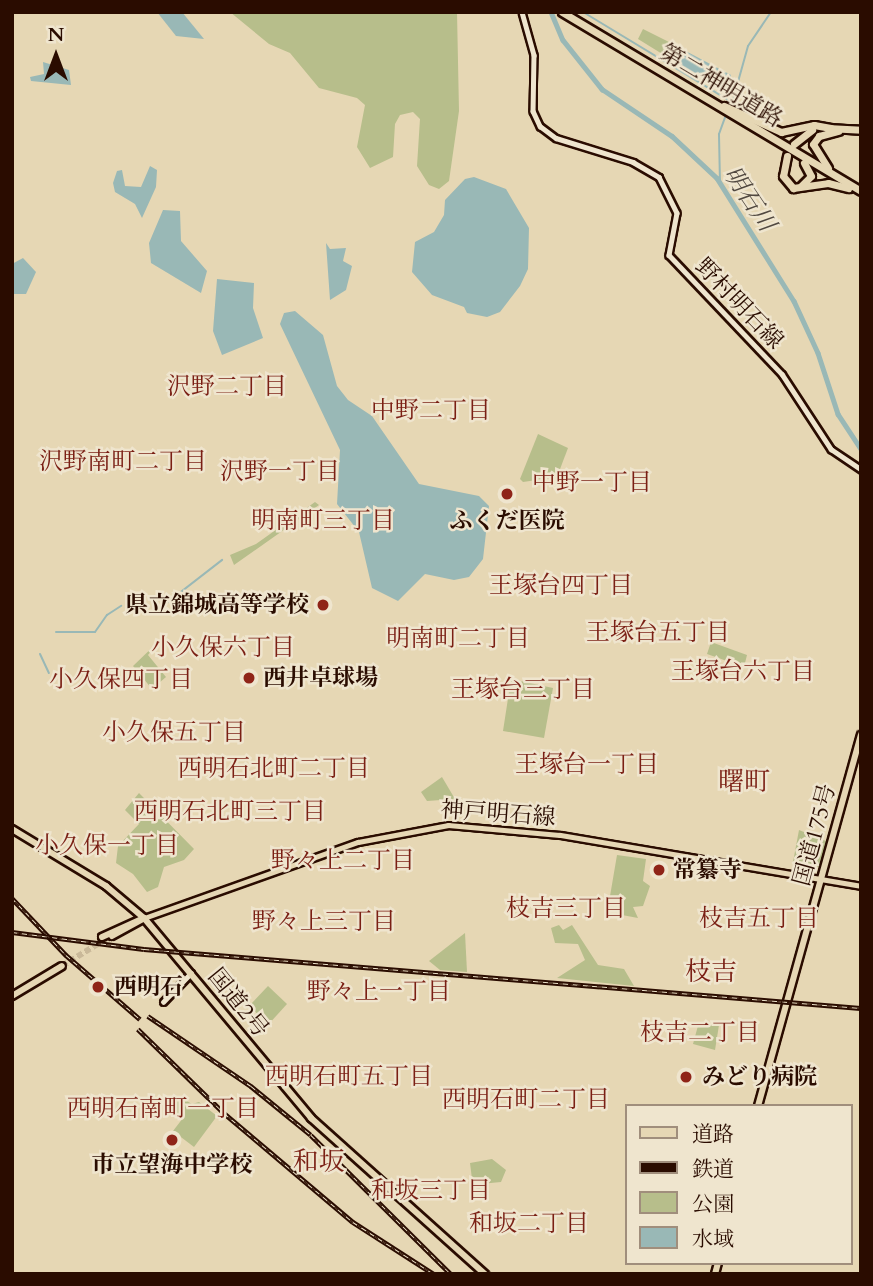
<!DOCTYPE html>
<meta charset="utf-8">
<style>
body{margin:0}
#map{position:relative;width:873px;height:1286px;overflow:hidden;background:#e6d7b4;font-family:Cardo,"Noto Serif JP",serif}
div>[style]{position:absolute}
[style*='--x']{left:calc(var(--x)*1px);top:calc(var(--y)*1px);width:calc(var(--w)*1px);rotate:calc(var(--a)*1deg)}
.green>*{inset:0;background:#b7be8b}
.water>*{inset:0;background:#99b8b6}
.stream>*{height:2px;margin:-1px;padding:0 1px;transform-origin:1px;border-radius:1px;background:#99b8b6}
.river>*{height:4.5px;margin:-2.25px;padding:0 2.25px;transform-origin:2.25px;border-radius:2.25px;background:#99b8b6}
.trunk-tunnel>*{height:6px;margin-top:-3px;transform-origin:0;background:repeating-linear-gradient(90deg,#cab999 0 6px,transparent 0 9px)}
.roads{filter:drop-shadow(2px 0 #2a0c00) drop-shadow(-2px 0 #2a0c00) drop-shadow(0 2px #2a0c00) drop-shadow(0 -2px #2a0c00)}
.secondary>*{height:4.5px;margin:-2.25px;padding:0 2.25px;transform-origin:2.25px;border-radius:2.25px;background:#efe5ce}
.primary>*{height:5px;margin:-2.5px;padding:0 2.5px;transform-origin:2.5px;border-radius:2.5px;background:#e6d7b4}
.trunk>*{height:6px;margin:-3px;padding:0 3px;transform-origin:3px;border-radius:3px;background:#e6d7b4}
.motorway>*{height:7px;margin:-3.5px;padding:0 3.5px;transform-origin:3.5px;border-radius:3.5px;background:#e6d7b4}
.rail>*{height:4.5px;margin-top:-2.25px;transform-origin:0;background:repeating-linear-gradient(90deg,#efe5ce 0 5px,#2a0c00 0 10px);box-sizing:border-box;border-block:2px solid #2a0c00}
.dots>*{width:19px;height:19px;translate:-50% -50%;box-sizing:border-box;border:4px solid #efe5ce;border-radius:50%}
span{translate:-50% -50%;white-space:nowrap;text-align:center;line-height:1.15;-webkit-text-stroke:5px #efe5ce;paint-order:stroke}
.street-label{font-size:23px;color:#2a0c00}
.poi-label{font-size:23px;color:#2a0c00;font-weight:700}
.right{translate:-100% -50%;text-align:right}
.left{translate:0 -50%;text-align:left}
.water-label{font-size:24px;color:#514840;font-style:italic}
.neighbourhood-label{font-size:24px;color:#7a1f14}
.quarter-label{font-size:26px;color:#7a1f14}
.frame{position:absolute;inset:0;border:14px solid #2a0c00;pointer-events:none}
.legend{position:absolute;left:625px;top:1104px;width:228px;height:161px;box-sizing:border-box;background:#efe5ce;border:2px solid #a08e7c;margin:0;padding:9px 12px;list-style:none;font-size:21px;color:#2a0c00}
.legend li{display:flex;align-items:center;gap:14px;height:35px}
.legend b{width:35px;border:2px solid #a08e7c}
.north{position:absolute;left:21px;top:21px;width:70px;height:70px;-webkit-text-stroke:5px #efe5ce;paint-order:stroke;rotate:0deg;font-size:19px;font-weight:700;line-height:28px;text-align:center;color:#2a0c00}
.north::after{content:'';display:block;margin:auto;width:24px;height:32px;background:#2a0c00;clip-path:polygon(50% 0,100% 100%,50% 72%,0 100%)}
</style>
<div id="map">
<div class="green">
<i style="clip-path:polygon(230px 12px,457px 12px,459px 111px,449px 181px,439px 189px,429px 185px,417px 166px,420px 119px,413px 112px,400px 115px,395px 124px,393px 157px,370px 168px,357px 147px,365px 105px,357px 98px,319px 88px,290px 53px,269px 44px)"></i>
<i style="clip-path:polygon(643px 29px,677px 46px,672px 60px,638px 39px)"></i>
<i style="clip-path:polygon(538px 434px,568px 448px,557px 477px,523px 482px,520px 479px)"></i>
<i style="clip-path:polygon(315px 502px,319px 505px,234px 565px,230px 555px,256px 544px)"></i>
<i style="clip-path:polygon(160px 640px,148px 655px,166px 677px,152px 689px,133px 666px)"></i>
<i style="clip-path:polygon(711px 642px,747px 655px,744px 667px,707px 654px)"></i>
<i style="clip-path:polygon(511px 679px,553px 688px,544px 738px,503px 731px)"></i>
<i style="clip-path:polygon(442px 777px,455px 799px,427px 801px,421px 792px)"></i>
<i style="clip-path:polygon(139px 793px,194px 849px,184px 860px,164px 867px,158px 887px,147px 892px,133px 874px,116px 863px,118px 846px,139px 824px,125px 810px)"></i>
<i style="clip-path:polygon(799px 830px,826px 841px,820px 867px,793px 862px)"></i>
<i style="clip-path:polygon(617px 855px,646px 859px,643px 881px,650px 886px,643px 906px,633px 907px,638px 918px,622px 915px,624px 909px,609px 902px)"></i>
<i style="clip-path:polygon(559px 925px,563px 930px,572px 925px,598px 965px,624px 969px,634px 986px,557px 978px,585px 960px,578px 944px,555px 943px,551px 928px)"></i>
<i style="clip-path:polygon(465px 933px,467px 972px,440px 970px,429px 961px)"></i>
<i style="clip-path:polygon(268px 986px,287px 1004px,267px 1026px,250px 1005px)"></i>
<i style="clip-path:polygon(699px 1022px,719px 1025px,715px 1050px,693px 1044px)"></i>
<i style="clip-path:polygon(178px 1096px,192px 1104px,199px 1102px,217px 1116px,194px 1147px,173px 1131px,183px 1118px,168px 1107px)"></i>
<i style="clip-path:polygon(492px 1159px,506px 1170px,501px 1182px,480px 1184px,480px 1190px,473px 1187px,470px 1163px)"></i>
</div>
<div class="water">
<i style="clip-path:polygon(157px 12px,182px 12px,204px 39px,176px 36px)"></i>
<i style="clip-path:polygon(680px 48px,731px 75px,730px 94px,673px 60px)"></i>
<i style="clip-path:polygon(43px 62px,69px 70px,71px 85px,31px 81px,30px 77px,44px 74px)"></i>
<i style="clip-path:polygon(150px 166px,157px 170px,156px 187px,142px 218px,135px 204px,115px 192px,113px 183px,117px 171px,122px 170px,125px 186px,141px 187px)"></i>
<i style="clip-path:polygon(474px 177px,506px 189px,529px 228px,528px 269px,520px 286px,500px 312px,487px 317px,467px 313px,464px 307px,432px 295px,412px 272px,415px 242px,434px 232px,444px 215px,445px 200px,465px 179px)"></i>
<i style="clip-path:polygon(163px 210px,180px 211px,181px 241px,207px 271px,201px 293px,151px 263px,149px 243px)"></i>
<i style="clip-path:polygon(326px 243px,330px 249px,346px 248px,343px 261px,352px 266px,346px 290px,330px 300px)"></i>
<i style="clip-path:polygon(23px 258px,36px 272px,26px 294px,12px 294px,12px 264px)"></i>
<i style="clip-path:polygon(217px 279px,254px 283px,253px 308px,263px 338px,222px 355px,213px 331px)"></i>
<i style="clip-path:polygon(295px 311px,323px 335px,337px 386px,348px 400px,372px 416px,419px 484px,479px 496px,489px 506px,483px 559px,469px 577px,454px 580px,425px 574px,398px 601px,372px 588px,359px 532px,337px 504px,340px 450px,280px 324px,284px 313px)"></i>
</div>
<div class="stream">
<i style="--x:583;--y:12;--w:175;--a:31.2"></i>
<i style="--x:731;--y:107;--w:63;--a:-74.4"></i>
<i style="--x:748;--y:46;--w:41;--a:-55.9"></i>
<i style="--x:720;--y:183;--w:49;--a:-91.2"></i>
<i style="--x:719;--y:134;--w:20;--a:-70"></i>
<i style="--x:155;--y:612;--w:85;--a:-37.8"></i>
<i style="--x:56;--y:632;--w:39;--a:0"></i>
<i style="--x:95;--y:632;--w:21;--a:-55"></i>
<i style="--x:107;--y:615;--w:17;--a:-33"></i>
<i style="--x:40;--y:654;--w:21;--a:65"></i>
</div>
<div class="river">
<i style="--x:551;--y:12;--w:30;--a:67"></i>
<i style="--x:563;--y:40;--w:63;--a:51.5"></i>
<i style="--x:602;--y:89;--w:84;--a:33.9"></i>
<i style="--x:672;--y:136;--w:62;--a:43"></i>
<i style="--x:717;--y:178;--w:145;--a:58"></i>
<i style="--x:794;--y:301;--w:57;--a:65.2"></i>
<i style="--x:818;--y:353;--w:64;--a:71.8"></i>
<i style="--x:838;--y:414;--w:42;--a:56.7"></i>
</div>
<div class="trunk-tunnel">
<i style="--x:62;--y:966;--w:55;--a:-31.7"></i>
</div>
<div class="roads">
<div class="secondary">
<i style="--x:522;--y:12;--w:45;--a:74.4"></i>
<i style="--x:534;--y:55;--w:56;--a:91"></i>
<i style="--x:533;--y:111;--w:17;--a:65"></i>
<i style="--x:540;--y:126;--w:20;--a:37"></i>
<i style="--x:556;--y:138;--w:81;--a:17.3"></i>
<i style="--x:633;--y:162;--w:30;--a:30"></i>
<i style="--x:659;--y:177;--w:40;--a:63.4"></i>
<i style="--x:677;--y:213;--w:43;--a:100.8"></i>
<i style="--x:669;--y:255;--w:164;--a:46.5"></i>
<i style="--x:782;--y:374;--w:90;--a:56.8"></i>
<i style="--x:831;--y:449;--w:36;--a:34"></i>
<i style="--x:163;--y:1002;--w:40;--a:-46"></i>
</div>
<div class="primary">
<i style="--x:144;--y:918;--w:227;--a:-19.6"></i>
<i style="--x:358;--y:842;--w:92;--a:-10.7"></i>
<i style="--x:448;--y:825;--w:112;--a:5.1"></i>
<i style="--x:560;--y:835;--w:305;--a:9.6"></i>
</div>
<div class="trunk">
<i style="--x:12;--y:829;--w:110;--a:31.2"></i>
<i style="--x:106;--y:886;--w:50;--a:40.1"></i>
<i style="--x:144;--y:918;--w:261;--a:50.1"></i>
<i style="--x:311;--y:1118;--w:234;--a:41.9"></i>
<i style="--x:112;--y:936;--w:35;--a:-29"></i>
<i style="--x:102;--y:937;--w:46;--a:-24.3"></i>
<i style="--x:12;--y:996;--w:58;--a:-31"></i>
<i style="--x:758;--y:1106;--w:385;--a:-74.5"></i>
<i style="--x:715;--y:1274;--w:11;--a:-75"></i>
</div>
<div class="motorway">
<i style="--x:562;--y:12;--w:348;--a:30.9"></i>
<i style="--x:724;--y:106;--w:63;--a:24.5"></i>
<i style="--x:781;--y:132;--w:34;--a:-12"></i>
<i style="--x:814;--y:125;--w:17;--a:10"></i>
<i style="--x:827;--y:128;--w:34;--a:3"></i>
<i style="--x:794;--y:144;--w:23;--a:-38"></i>
<i style="--x:787;--y:156;--w:20;--a:101"></i>
<i style="--x:783;--y:176;--w:16;--a:50"></i>
<i style="--x:793;--y:188;--w:35;--a:-8"></i>
<i style="--x:828;--y:183;--w:21;--a:14"></i>
<i style="--x:828;--y:168;--w:28;--a:-122"></i>
<i style="--x:813;--y:144;--w:10;--a:-53"></i>
<i style="--x:819;--y:136;--w:20;--a:-15"></i>
<i style="--x:801;--y:186;--w:14;--a:-45"></i>
<i style="--x:811;--y:176;--w:15;--a:-118"></i>
</div>
</div>
<div class="rail">
<i style="--x:12;--y:898;--w:79;--a:46.5"></i>
<i style="--x:66;--y:955;--w:98;--a:40.9"></i>
<i style="--x:12;--y:932;--w:133;--a:7.3"></i>
<i style="--x:144;--y:949;--w:719;--a:4.7"></i>
<i style="--x:148;--y:1016;--w:125;--a:34.2"></i>
<i style="--x:251;--y:1086;--w:77;--a:39.2"></i>
<i style="--x:311;--y:1135;--w:197;--a:44.8"></i>
<i style="--x:138;--y:1029;--w:120;--a:44.3"></i>
<i style="--x:224;--y:1113;--w:169;--a:40.2"></i>
<i style="--x:353;--y:1222;--w:96;--a:32.7"></i>
<i style="--x:302;--y:1147;--w:11;--a:56"></i>
</div>
<div class="dots">
<i style="left:507px;top:494px;background:#8f2418"></i>
<i style="left:323px;top:605px;background:#8f2418"></i>
<i style="left:249px;top:678px;background:#8f2418"></i>
<i style="left:659px;top:870px;background:#8f2418"></i>
<i style="left:98px;top:987px;background:#8f2418"></i>
<i style="left:686px;top:1077px;background:#8f2418"></i>
<i style="left:172px;top:1140px;background:#8f2418"></i>
</div>
<div class="street-label">
<span style="left:721px;top:86px;rotate:31deg">第二神明道路</span>
<span style="left:739px;top:304px;rotate:46deg">野村明石線</span>
<span style="left:498px;top:814px;rotate:4deg">神戸明石線</span>
<span style="left:815px;top:835px;rotate:-75deg">国道175号</span>
<span style="left:238px;top:1003px;rotate:51deg">国道2号</span>
</div>
<div class="poi-label">
<span style="left:507px;top:521px">ふくだ医院</span>
<span class="right" style="left:309px;top:605px">県立錦城高等学校</span>
<span class="left" style="left:263px;top:678px">西井卓球場</span>
<span class="left" style="left:673px;top:870px">常纂寺</span>
<span class="left" style="left:114px;top:987px">西明石</span>
<span class="left" style="left:702px;top:1077px">みどり病院</span>
<span style="left:172px;top:1165px">市立望海中学校</span>
</div>
<div class="water-label">
<span style="left:749px;top:199px;rotate:56deg">明石川</span>
</div>
<div class="neighbourhood-label">
<span style="left:227px;top:387px">沢野二丁目</span>
<span style="left:431px;top:411px">中野二丁目</span>
<span style="left:123px;top:462px">沢野南町二丁目</span>
<span style="left:280px;top:472px">沢野一丁目</span>
<span style="left:592px;top:483px">中野一丁目</span>
<span style="left:323px;top:521px">明南町三丁目</span>
<span style="left:561px;top:586px">王塚台四丁目</span>
<span style="left:658px;top:633px">王塚台五丁目</span>
<span style="left:458px;top:639px">明南町二丁目</span>
<span style="left:223px;top:648px">小久保六丁目</span>
<span style="left:743px;top:672px">王塚台六丁目</span>
<span style="left:121px;top:680px">小久保四丁目</span>
<span style="left:523px;top:690px">王塚台三丁目</span>
<span style="left:174px;top:733px">小久保五丁目</span>
<span style="left:587px;top:765px">王塚台一丁目</span>
<span style="left:274px;top:769px">西明石北町二丁目</span>
<span style="left:230px;top:812px">西明石北町三丁目</span>
<span style="left:107px;top:846px">小久保一丁目</span>
<span style="left:343px;top:861px">野々上二丁目</span>
<span style="left:566px;top:909px">枝吉三丁目</span>
<span style="left:759px;top:919px">枝吉五丁目</span>
<span style="left:324px;top:922px">野々上三丁目</span>
<span style="left:379px;top:992px">野々上一丁目</span>
<span style="left:700px;top:1033px">枝吉二丁目</span>
<span style="left:349px;top:1077px">西明石町五丁目</span>
<span style="left:526px;top:1100px">西明石町二丁目</span>
<span style="left:163px;top:1109px">西明石南町一丁目</span>
<span style="left:431px;top:1191px">和坂三丁目</span>
<span style="left:529px;top:1224px">和坂二丁目</span>
</div>
<div class="quarter-label">
<span style="left:744px;top:782px">曙町</span>
<span style="left:711px;top:972px">枝吉</span>
<span style="left:319px;top:1162px">和坂</span>
</div>
<div class="frame"></div>
<ul class="legend">
<li><b style="height:9px;background:#e6d7b4"></b>道路</li>
<li><b style="height:9px;background:#2a0c00"></b>鉄道</li>
<li><b style="height:19px;background:#b7be8b"></b>公園</li>
<li><b style="height:19px;background:#99b8b6"></b>水域</li>
</ul>
<div class="north">N</div>
</div>
